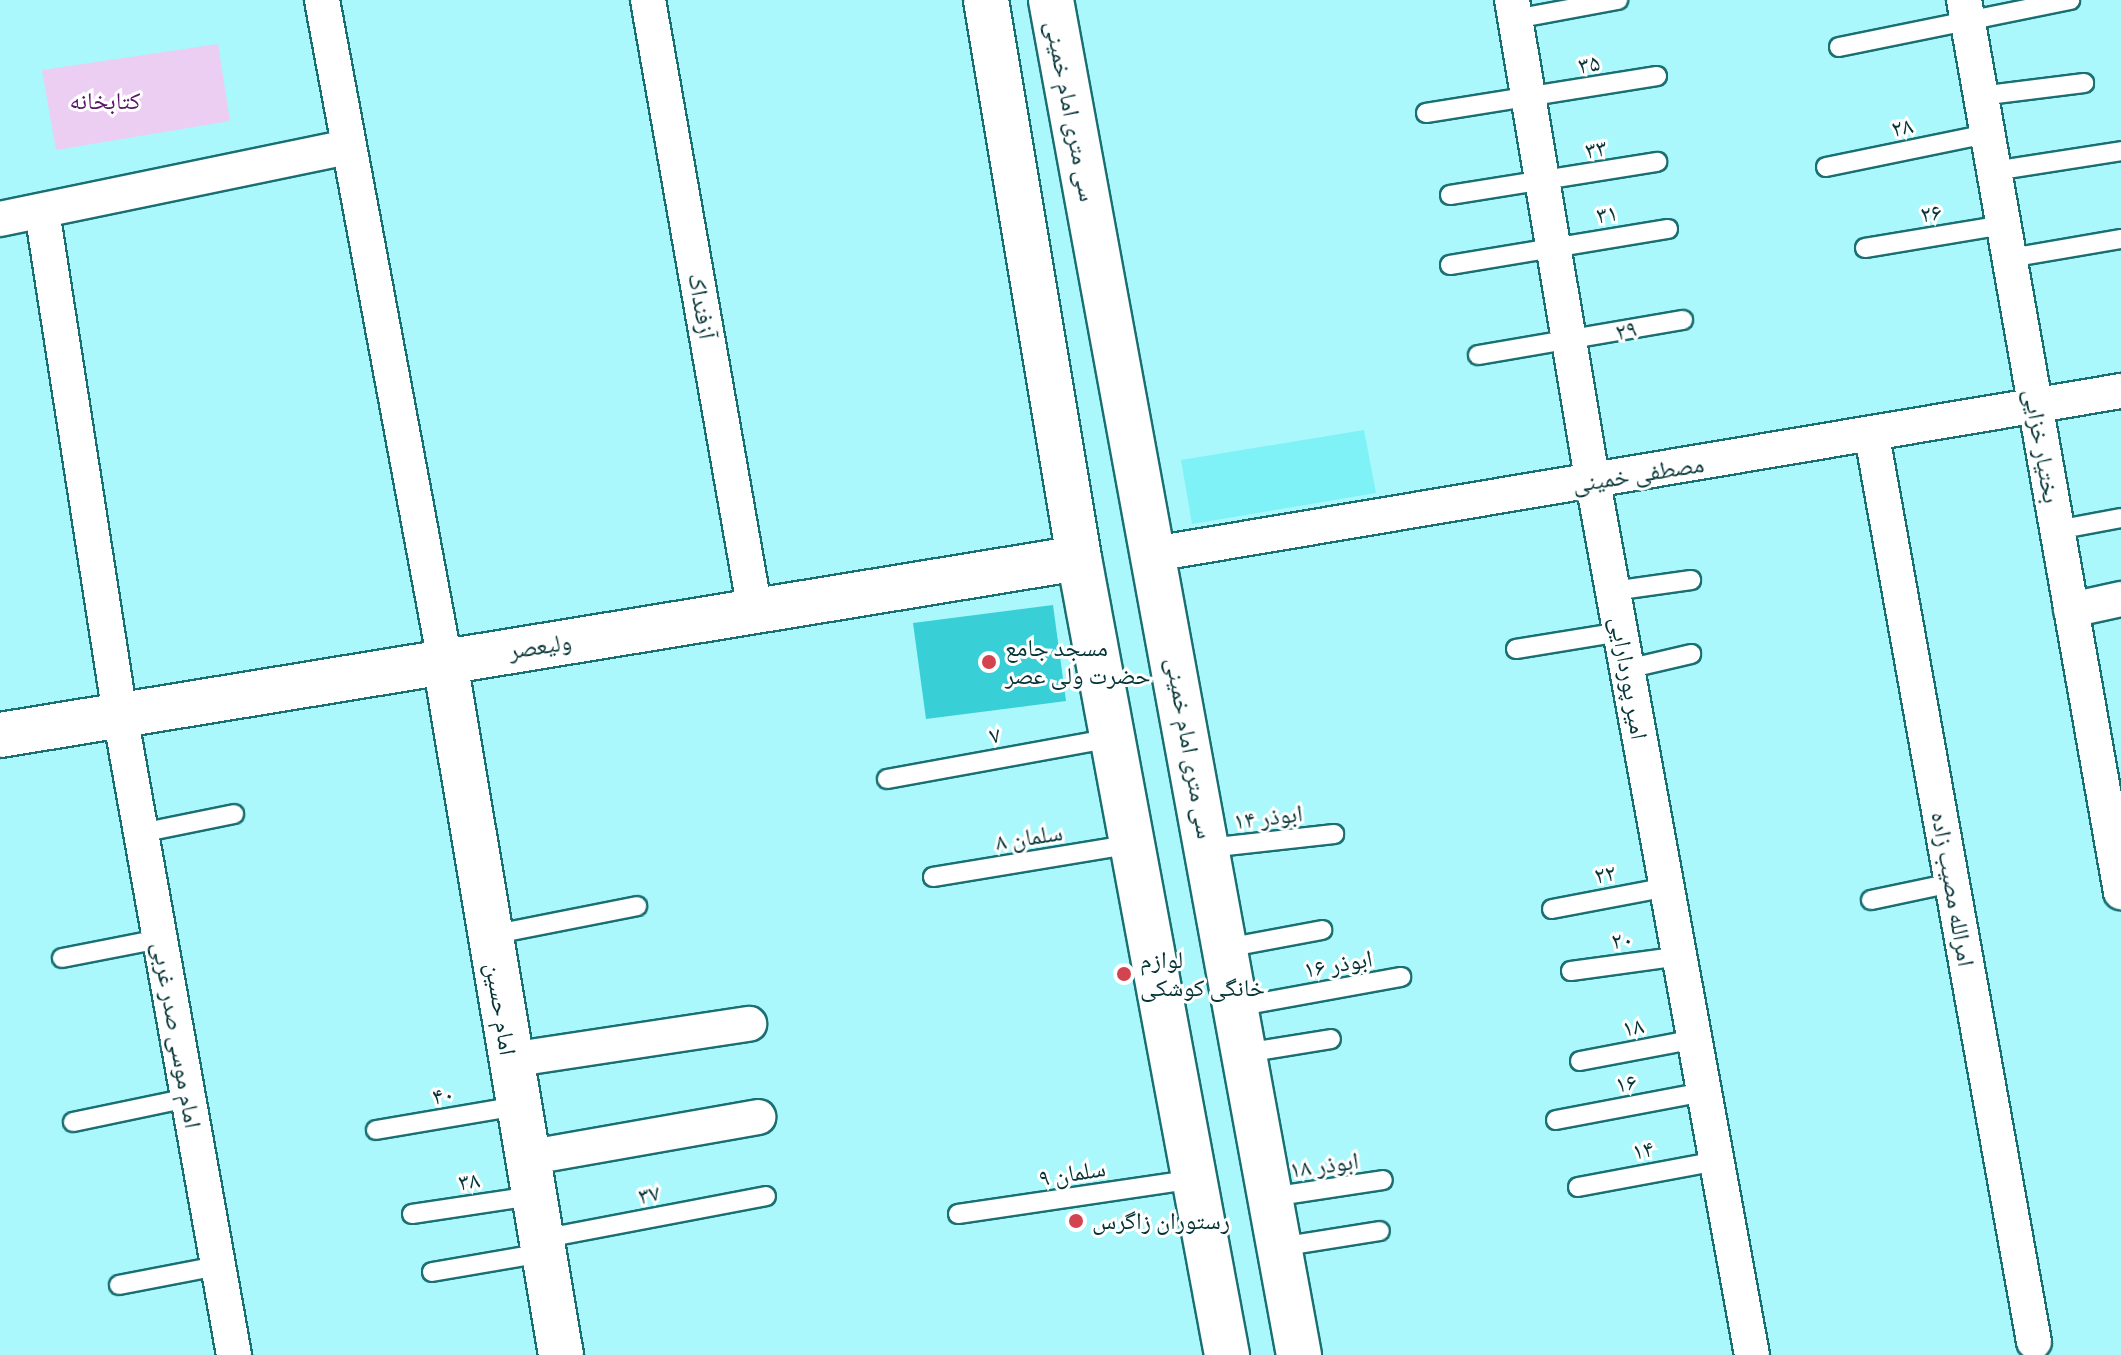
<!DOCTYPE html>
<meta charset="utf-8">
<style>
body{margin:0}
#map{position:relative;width:2121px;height:1355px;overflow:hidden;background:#aaf8fb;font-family:"PT Sans Narrow","Noto Naskh Arabic",sans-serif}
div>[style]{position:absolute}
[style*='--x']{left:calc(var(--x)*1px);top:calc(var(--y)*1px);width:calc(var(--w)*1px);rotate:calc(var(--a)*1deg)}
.built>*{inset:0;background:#7ef2f7}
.green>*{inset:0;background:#eccef3}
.building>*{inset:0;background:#39cfd6}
.roads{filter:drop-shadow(2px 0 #1a6f72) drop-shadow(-2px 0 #1a6f72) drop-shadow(0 2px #1a6f72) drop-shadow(0 -2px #1a6f72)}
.service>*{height:18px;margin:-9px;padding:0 9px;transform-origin:9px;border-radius:9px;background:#fff}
.minor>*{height:34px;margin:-17px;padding:0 17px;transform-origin:17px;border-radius:17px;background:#fff}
.tertiary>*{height:44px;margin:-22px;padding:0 22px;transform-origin:22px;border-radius:22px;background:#fff}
.secondary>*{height:44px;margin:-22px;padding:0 22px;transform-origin:22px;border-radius:22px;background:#fff}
.dots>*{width:22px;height:22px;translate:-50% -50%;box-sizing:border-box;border:4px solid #fff;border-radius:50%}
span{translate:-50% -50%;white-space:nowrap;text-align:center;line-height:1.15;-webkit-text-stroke:6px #fff;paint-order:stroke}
.street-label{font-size:24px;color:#053437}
.park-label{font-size:24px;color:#591468}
.poi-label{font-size:24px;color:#053437}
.left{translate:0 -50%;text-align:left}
</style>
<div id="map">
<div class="built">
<i style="clip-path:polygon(1364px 430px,1376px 493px,1192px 524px,1181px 460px)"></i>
</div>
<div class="green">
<i style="clip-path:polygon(218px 44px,230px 121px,56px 150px,42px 70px)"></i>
</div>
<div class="building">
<i style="clip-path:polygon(1053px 605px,1066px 701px,926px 719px,913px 623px)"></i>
</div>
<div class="roads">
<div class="service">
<i style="--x:1515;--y:19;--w:105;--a:-10.5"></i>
<i style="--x:1839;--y:47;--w:236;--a:-11.5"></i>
<i style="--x:1980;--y:96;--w:105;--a:-7.1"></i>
<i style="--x:1426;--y:113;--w:234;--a:-9.1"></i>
<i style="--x:1826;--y:167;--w:164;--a:-11.6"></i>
<i style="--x:1994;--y:171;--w:129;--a:-8.9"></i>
<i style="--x:1450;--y:195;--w:210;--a:-9.1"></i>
<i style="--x:1865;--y:248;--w:141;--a:-9.4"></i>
<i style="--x:2010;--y:258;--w:113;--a:-9.7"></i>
<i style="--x:1450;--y:265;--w:221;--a:-9.4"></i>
<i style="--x:1478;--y:355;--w:208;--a:-9.7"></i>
<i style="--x:2057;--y:530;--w:65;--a:-10.6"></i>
<i style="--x:1613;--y:591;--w:79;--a:-8"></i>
<i style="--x:1516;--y:649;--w:105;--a:-9.3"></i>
<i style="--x:1627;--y:669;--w:66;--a:-13.2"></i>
<i style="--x:887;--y:779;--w:229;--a:-10.3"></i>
<i style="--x:141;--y:833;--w:95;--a:-11.5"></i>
<i style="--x:1208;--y:848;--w:127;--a:-6.3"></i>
<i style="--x:933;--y:877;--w:202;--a:-9.4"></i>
<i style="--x:1871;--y:900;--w:83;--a:-11.9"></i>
<i style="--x:1552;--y:909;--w:117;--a:-10.8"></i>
<i style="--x:491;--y:935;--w:149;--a:-11.2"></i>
<i style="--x:1226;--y:948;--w:98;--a:-10.6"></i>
<i style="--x:62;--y:958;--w:100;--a:-11"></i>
<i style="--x:1571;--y:971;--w:110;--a:-7.8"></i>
<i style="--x:1236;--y:1007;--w:168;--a:-10.3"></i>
<i style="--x:1245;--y:1053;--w:87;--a:-9.2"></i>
<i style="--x:1580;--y:1061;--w:117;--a:-10.8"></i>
<i style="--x:1556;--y:1120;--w:151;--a:-10.7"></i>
<i style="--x:73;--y:1122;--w:117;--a:-11.8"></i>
<i style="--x:376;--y:1130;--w:144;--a:-9.6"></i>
<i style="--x:1578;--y:1187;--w:141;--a:-10.6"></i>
<i style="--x:1271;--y:1197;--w:113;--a:-8.6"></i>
<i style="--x:412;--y:1214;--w:122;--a:-8.5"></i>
<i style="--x:958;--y:1214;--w:239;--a:-8.4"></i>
<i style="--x:541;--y:1239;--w:229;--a:-10.8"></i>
<i style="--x:1280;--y:1247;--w:101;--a:-9.1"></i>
<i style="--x:432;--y:1272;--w:113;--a:-9.7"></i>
<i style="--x:119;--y:1285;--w:101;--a:-10.9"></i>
</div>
<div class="minor">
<i style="--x:322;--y:0;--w:673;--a:79.47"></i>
<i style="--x:648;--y:0;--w:620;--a:80.07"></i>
<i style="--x:1512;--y:0;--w:489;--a:80.5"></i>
<i style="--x:1593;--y:482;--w:887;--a:79.68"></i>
<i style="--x:1964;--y:0;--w:906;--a:80.02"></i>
<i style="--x:42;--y:211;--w:510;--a:81.2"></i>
<i style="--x:120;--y:715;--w:650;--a:79.9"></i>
<i style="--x:0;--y:219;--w:356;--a:-11.7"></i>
<i style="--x:1872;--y:436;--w:920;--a:79.86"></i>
<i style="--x:1154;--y:554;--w:981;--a:-9.57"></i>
<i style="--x:2071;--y:610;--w:51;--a:-12.4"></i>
<i style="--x:510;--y:1060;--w:242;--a:-8.6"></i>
<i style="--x:526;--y:1158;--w:236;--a:-10"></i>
</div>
<div class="tertiary">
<i style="--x:445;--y:662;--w:703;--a:80.5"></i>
<i style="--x:0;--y:735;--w:1093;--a:-9.32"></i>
</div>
<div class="secondary">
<i style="--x:986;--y:0;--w:566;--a:80.54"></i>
<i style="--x:1079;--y:558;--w:811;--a:79.48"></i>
<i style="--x:1051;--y:0;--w:1378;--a:79.63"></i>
</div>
</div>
<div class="dots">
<i style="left:989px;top:662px;background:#d34350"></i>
<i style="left:1124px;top:974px;background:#d34350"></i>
<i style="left:1076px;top:1221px;background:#d34350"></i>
</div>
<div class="street-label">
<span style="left:1589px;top:64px;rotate:-10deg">۳۵</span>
<span style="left:1071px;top:111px;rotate:79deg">سی متری امام خمینی</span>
<span style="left:1902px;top:127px;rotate:-12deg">۲۸</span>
<span style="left:1596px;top:149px;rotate:-10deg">۳۳</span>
<span style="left:1931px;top:213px;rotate:-9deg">۲۶</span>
<span style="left:1607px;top:214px;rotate:-9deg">۳۱</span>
<span style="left:702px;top:306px;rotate:80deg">آزفنداک</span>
<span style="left:1626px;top:330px;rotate:-11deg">۲۹</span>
<span style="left:2042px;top:446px;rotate:80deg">بختیار خزایی</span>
<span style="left:1638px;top:474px;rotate:-9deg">مصطفی خمینی</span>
<span style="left:540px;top:646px;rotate:-9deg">وليعصر</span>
<span style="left:1629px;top:678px;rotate:80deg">امیر پوردارایی</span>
<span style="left:995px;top:735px;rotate:-10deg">۷</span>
<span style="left:1190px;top:748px;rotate:80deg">سی متری امام خمینی</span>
<span style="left:1268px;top:817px;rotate:-7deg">ابوذر ۱۴</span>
<span style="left:1029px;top:837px;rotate:-9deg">سلمان ۸</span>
<span style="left:1605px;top:874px;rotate:-11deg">۲۲</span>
<span style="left:1953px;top:889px;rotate:80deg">امرالله مصیب زاده</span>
<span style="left:1622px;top:940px;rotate:-8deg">۲۰</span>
<span style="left:1338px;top:964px;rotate:-10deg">ابوذر ۱۶</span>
<span style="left:501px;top:1009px;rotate:81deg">امام حسین</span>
<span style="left:1633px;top:1027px;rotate:-11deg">۱۸</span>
<span style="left:177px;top:1035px;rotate:80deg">امام موسی صدر غربی</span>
<span style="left:1626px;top:1083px;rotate:-11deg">۱۶</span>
<span style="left:443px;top:1095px;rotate:-10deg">۴۰</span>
<span style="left:1643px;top:1150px;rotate:-11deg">۱۴</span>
<span style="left:1324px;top:1165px;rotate:-8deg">ابوذر ۱۸</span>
<span style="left:1072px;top:1173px;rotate:-9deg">سلمان ۹</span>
<span style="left:469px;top:1181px;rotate:-9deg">۳۸</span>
<span style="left:649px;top:1194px;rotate:-11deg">۳۷</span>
</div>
<div class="park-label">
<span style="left:105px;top:101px">کتابخانه</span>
</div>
<div class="poi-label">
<span class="left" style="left:1005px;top:662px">مسجد جامع<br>حضرت ولی عصر</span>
<span class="left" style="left:1140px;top:974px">لوازم<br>خانگی کوشکی</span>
<span class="left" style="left:1092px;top:1221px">رستوران زاگرس</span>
</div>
</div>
